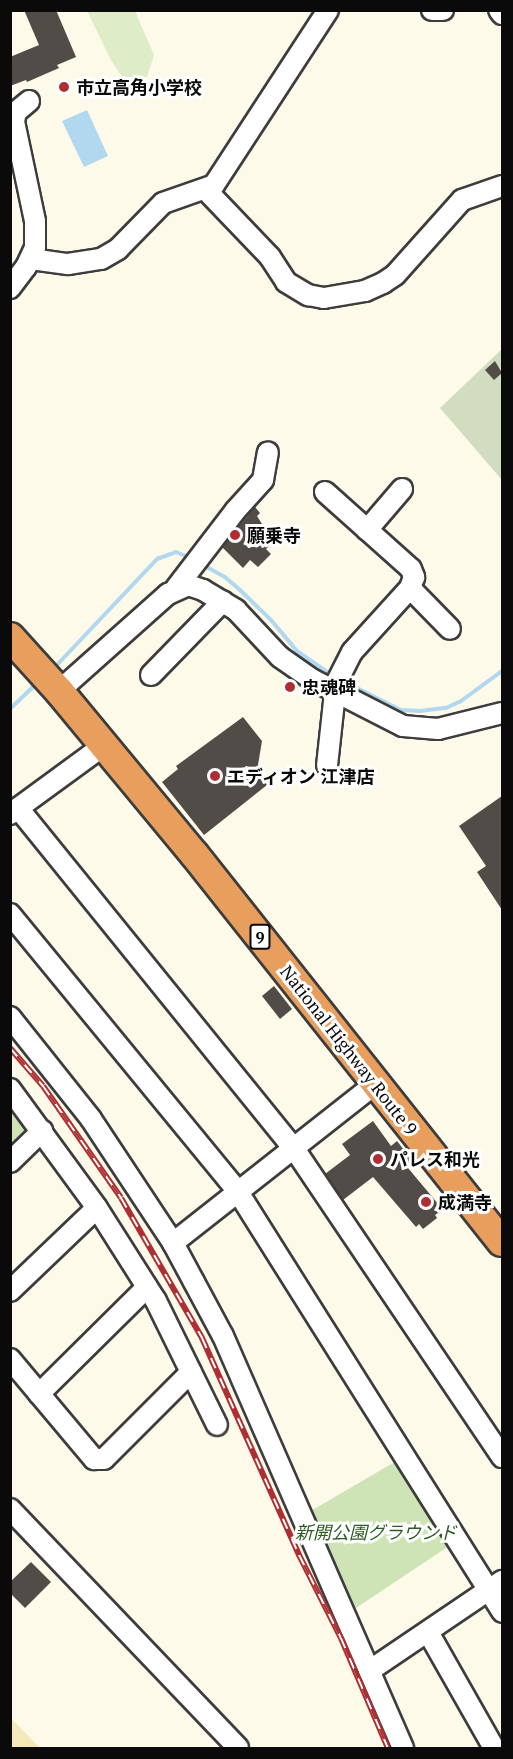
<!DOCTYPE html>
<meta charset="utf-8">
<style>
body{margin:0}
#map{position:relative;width:513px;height:1759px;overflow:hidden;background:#fdfae9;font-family:"PT Serif","Noto Sans JP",serif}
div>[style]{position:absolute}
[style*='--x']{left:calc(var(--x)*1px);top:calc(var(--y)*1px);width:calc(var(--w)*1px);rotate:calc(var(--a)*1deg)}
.green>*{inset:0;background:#cee4b7}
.sand>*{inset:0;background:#f5e9ba}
.cemetery>*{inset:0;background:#d2dcbe}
.pitch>*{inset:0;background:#dfecc8}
.water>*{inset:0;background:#b2d8f0}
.stream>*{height:4px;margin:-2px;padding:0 2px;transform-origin:2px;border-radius:2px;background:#b2d8f0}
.building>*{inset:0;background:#524c48}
.roads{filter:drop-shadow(2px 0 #3d3d3d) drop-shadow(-2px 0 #3d3d3d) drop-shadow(0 2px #3d3d3d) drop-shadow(0 -2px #3d3d3d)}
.minor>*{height:20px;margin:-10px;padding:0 10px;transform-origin:10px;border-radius:10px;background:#fff}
.highway>*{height:28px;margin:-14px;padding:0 14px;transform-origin:14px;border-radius:14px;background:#e89e5d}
.rail>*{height:6px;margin-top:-3px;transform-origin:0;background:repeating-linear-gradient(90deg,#fff 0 11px,#ae2f33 0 22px);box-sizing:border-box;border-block:2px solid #ae2f33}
.dots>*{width:16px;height:16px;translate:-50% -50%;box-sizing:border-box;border:3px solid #fff;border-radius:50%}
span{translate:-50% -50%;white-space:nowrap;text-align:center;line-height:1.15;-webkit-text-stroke:6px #fff;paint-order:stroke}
.shield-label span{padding:2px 4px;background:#fff;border:2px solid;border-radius:4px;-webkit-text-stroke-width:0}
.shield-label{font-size:16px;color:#0a0a0a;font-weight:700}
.poi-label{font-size:18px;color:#0a0a0a;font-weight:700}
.left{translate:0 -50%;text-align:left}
.street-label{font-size:18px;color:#0a0a0a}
.park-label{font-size:18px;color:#2c5c21;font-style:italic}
.frame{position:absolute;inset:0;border:12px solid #0a0a0a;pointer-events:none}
</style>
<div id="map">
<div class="green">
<i style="clip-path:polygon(10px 1099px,27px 1128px,11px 1145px,10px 1145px)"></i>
<i style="clip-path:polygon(398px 1460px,452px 1544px,353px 1610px,309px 1512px)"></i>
</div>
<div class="sand">
<i style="clip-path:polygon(10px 1718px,11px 1718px,40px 1748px,11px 1748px)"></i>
</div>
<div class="cemetery">
<i style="clip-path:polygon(502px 349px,502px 480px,440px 408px)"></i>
</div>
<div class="pitch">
<i style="clip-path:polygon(87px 11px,135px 11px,154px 55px,147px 77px,130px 81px,122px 77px,111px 60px)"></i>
</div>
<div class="water">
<i style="clip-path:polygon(87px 110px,108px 156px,84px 167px,62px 121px)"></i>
</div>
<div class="stream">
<i style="--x:203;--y:565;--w:25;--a:29"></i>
<i style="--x:225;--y:577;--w:20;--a:41"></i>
<i style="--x:240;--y:590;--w:43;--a:44.1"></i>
<i style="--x:271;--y:620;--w:40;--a:50"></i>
<i style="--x:297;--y:651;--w:44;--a:34.8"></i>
<i style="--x:55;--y:667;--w:149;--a:-46.6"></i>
<i style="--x:157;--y:559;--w:20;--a:-20"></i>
<i style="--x:176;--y:552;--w:16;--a:22"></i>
<i style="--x:345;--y:682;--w:63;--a:26.6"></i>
<i style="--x:401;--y:710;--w:19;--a:3"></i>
<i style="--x:420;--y:711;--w:26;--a:-7"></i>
<i style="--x:446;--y:708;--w:17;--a:-25"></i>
<i style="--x:461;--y:701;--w:51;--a:-36.2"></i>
<i style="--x:10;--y:709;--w:32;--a:-44"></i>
</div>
<div class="building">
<i style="clip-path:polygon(24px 10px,56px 10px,76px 57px,57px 65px,59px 68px,27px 82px,26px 80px,10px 86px,10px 57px,39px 45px)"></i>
<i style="clip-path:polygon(495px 361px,502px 373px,494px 380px,485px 370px)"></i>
<i style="clip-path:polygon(255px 507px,260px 513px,257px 516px,262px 524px,277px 539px,266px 549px,271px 554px,258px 567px,250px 560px,243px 568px,222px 547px)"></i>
<i style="clip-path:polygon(243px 717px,262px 741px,257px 771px,267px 785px,204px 835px,162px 782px,178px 769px,176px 766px)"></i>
<i style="clip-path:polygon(502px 796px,502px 910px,477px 872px,486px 866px,459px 826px)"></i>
<i style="clip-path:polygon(274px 986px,292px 1009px,280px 1019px,262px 996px)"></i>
<i style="clip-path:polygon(373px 1121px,391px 1146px,397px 1141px,414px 1163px,408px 1168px,439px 1205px,435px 1208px,438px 1213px,435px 1215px,437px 1218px,423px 1229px,419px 1224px,416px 1227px,373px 1177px,343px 1200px,325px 1174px,350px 1155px,342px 1144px)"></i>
<i style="clip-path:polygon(31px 1562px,51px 1582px,25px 1608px,10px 1593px,10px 1582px)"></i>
</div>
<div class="roads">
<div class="minor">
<i style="--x:432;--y:10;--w:11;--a:0"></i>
<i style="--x:499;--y:10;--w:5;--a:53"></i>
<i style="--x:205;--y:189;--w:94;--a:46.3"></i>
<i style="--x:270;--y:257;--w:30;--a:57"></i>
<i style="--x:286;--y:282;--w:26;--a:31"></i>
<i style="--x:308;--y:295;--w:16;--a:11"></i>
<i style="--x:324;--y:298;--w:42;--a:-9.7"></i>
<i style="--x:365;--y:291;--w:20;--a:-24"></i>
<i style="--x:383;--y:283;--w:14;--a:-34"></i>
<i style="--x:395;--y:275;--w:101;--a:-48.2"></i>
<i style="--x:462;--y:200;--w:42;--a:-19.3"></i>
<i style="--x:31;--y:259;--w:37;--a:8"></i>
<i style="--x:68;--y:264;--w:33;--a:-9"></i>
<i style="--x:101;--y:259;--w:20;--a:-30"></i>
<i style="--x:118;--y:249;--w:64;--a:-45.6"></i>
<i style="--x:163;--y:203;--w:54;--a:-19.4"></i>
<i style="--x:214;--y:185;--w:209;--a:-56.9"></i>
<i style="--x:10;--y:288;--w:26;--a:-53"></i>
<i style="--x:26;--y:267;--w:21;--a:-65"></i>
<i style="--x:35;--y:248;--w:27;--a:-90"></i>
<i style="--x:35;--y:221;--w:102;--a:-101.9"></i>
<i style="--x:14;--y:121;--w:9;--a:-77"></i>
<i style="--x:16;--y:112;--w:17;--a:-40"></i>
<i style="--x:325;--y:492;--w:115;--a:41.8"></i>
<i style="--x:411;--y:569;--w:9;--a:69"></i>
<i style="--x:414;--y:577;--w:12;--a:110"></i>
<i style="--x:410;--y:588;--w:86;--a:132.2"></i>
<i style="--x:352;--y:652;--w:35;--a:117"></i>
<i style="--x:336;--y:683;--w:83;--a:96.2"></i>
<i style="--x:367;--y:530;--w:54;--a:-49.5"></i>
<i style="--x:176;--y:588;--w:97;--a:-52.5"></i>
<i style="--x:235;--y:511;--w:42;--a:-47.9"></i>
<i style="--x:263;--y:480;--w:28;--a:-80"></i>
<i style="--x:410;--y:588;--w:57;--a:45.7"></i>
<i style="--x:151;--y:675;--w:103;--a:-45.8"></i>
<i style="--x:59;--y:691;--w:146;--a:-41.7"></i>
<i style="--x:168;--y:594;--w:22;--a:-24"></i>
<i style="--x:188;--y:585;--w:16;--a:18"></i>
<i style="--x:203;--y:590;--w:39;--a:31"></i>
<i style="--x:236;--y:610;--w:64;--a:46.9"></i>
<i style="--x:280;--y:657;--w:40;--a:34.9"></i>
<i style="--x:313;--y:680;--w:101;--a:27.1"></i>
<i style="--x:403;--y:726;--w:35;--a:5"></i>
<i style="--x:438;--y:729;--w:66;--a:-14"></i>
<i style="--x:18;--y:808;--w:437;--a:51"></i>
<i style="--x:293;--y:1147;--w:374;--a:56"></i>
<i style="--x:10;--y:814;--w:115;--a:-36.2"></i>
<i style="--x:10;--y:914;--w:360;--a:50.6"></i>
<i style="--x:238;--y:1192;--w:496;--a:57.8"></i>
<i style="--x:10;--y:1017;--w:130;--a:51.5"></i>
<i style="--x:91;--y:1119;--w:149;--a:56.5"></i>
<i style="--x:173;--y:1243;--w:44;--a:61.7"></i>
<i style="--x:194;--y:1282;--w:61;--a:61.8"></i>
<i style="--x:223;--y:1336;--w:450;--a:66.4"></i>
<i style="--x:10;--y:1089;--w:147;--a:53.8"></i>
<i style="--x:97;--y:1208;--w:110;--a:57.6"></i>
<i style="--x:156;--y:1301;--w:138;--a:63.8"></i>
<i style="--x:10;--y:1162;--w:45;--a:-44.1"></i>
<i style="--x:173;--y:1243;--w:257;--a:-38.2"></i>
<i style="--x:10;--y:1291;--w:120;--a:-43.7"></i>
<i style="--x:10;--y:1359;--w:131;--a:50"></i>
<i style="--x:94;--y:1459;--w:10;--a:0"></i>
<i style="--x:104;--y:1459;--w:123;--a:-45"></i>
<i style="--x:39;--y:1394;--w:152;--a:-44.7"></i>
<i style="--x:10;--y:1509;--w:330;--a:46.3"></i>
<i style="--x:428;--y:1632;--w:133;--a:60.4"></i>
<i style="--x:369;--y:1671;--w:161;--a:-34.1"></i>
</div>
<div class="highway">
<i style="--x:10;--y:637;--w:73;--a:47.8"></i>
<i style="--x:59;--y:691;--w:212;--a:50.4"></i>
<i style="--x:194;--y:854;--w:495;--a:51.6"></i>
</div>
</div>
<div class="rail">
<i style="--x:10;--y:1048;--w:50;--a:49"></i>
<i style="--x:43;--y:1086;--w:136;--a:55.1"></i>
<i style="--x:121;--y:1198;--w:162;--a:59.9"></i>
<i style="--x:202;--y:1338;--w:238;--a:65.9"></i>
<i style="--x:299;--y:1555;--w:93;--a:63.2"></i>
<i style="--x:341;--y:1638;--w:120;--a:66.9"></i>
</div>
<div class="dots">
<i style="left:64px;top:87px;background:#ae2f33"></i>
<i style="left:235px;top:535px;background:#ae2f33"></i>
<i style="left:290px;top:687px;background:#ae2f33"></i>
<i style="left:215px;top:776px;background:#ae2f33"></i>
<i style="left:378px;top:1159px;background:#ae2f33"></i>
<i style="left:426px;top:1202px;background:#ae2f33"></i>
</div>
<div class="shield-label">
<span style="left:260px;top:937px">9</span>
</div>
<div class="poi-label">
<span class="left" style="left:76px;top:87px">市立高角小学校</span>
<span class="left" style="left:247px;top:535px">願乗寺</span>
<span class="left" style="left:302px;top:687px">忠魂碑</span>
<span class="left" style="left:227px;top:776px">エディオン 江津店</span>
<span class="left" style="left:390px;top:1159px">パレス和光</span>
<span class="left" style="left:438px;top:1202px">成満寺</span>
</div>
<div class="street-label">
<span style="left:349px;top:1050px;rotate:52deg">National Highway Route 9</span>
</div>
<div class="park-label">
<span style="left:376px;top:1532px">新開公園グラウンド</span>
</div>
<div class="frame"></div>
</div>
